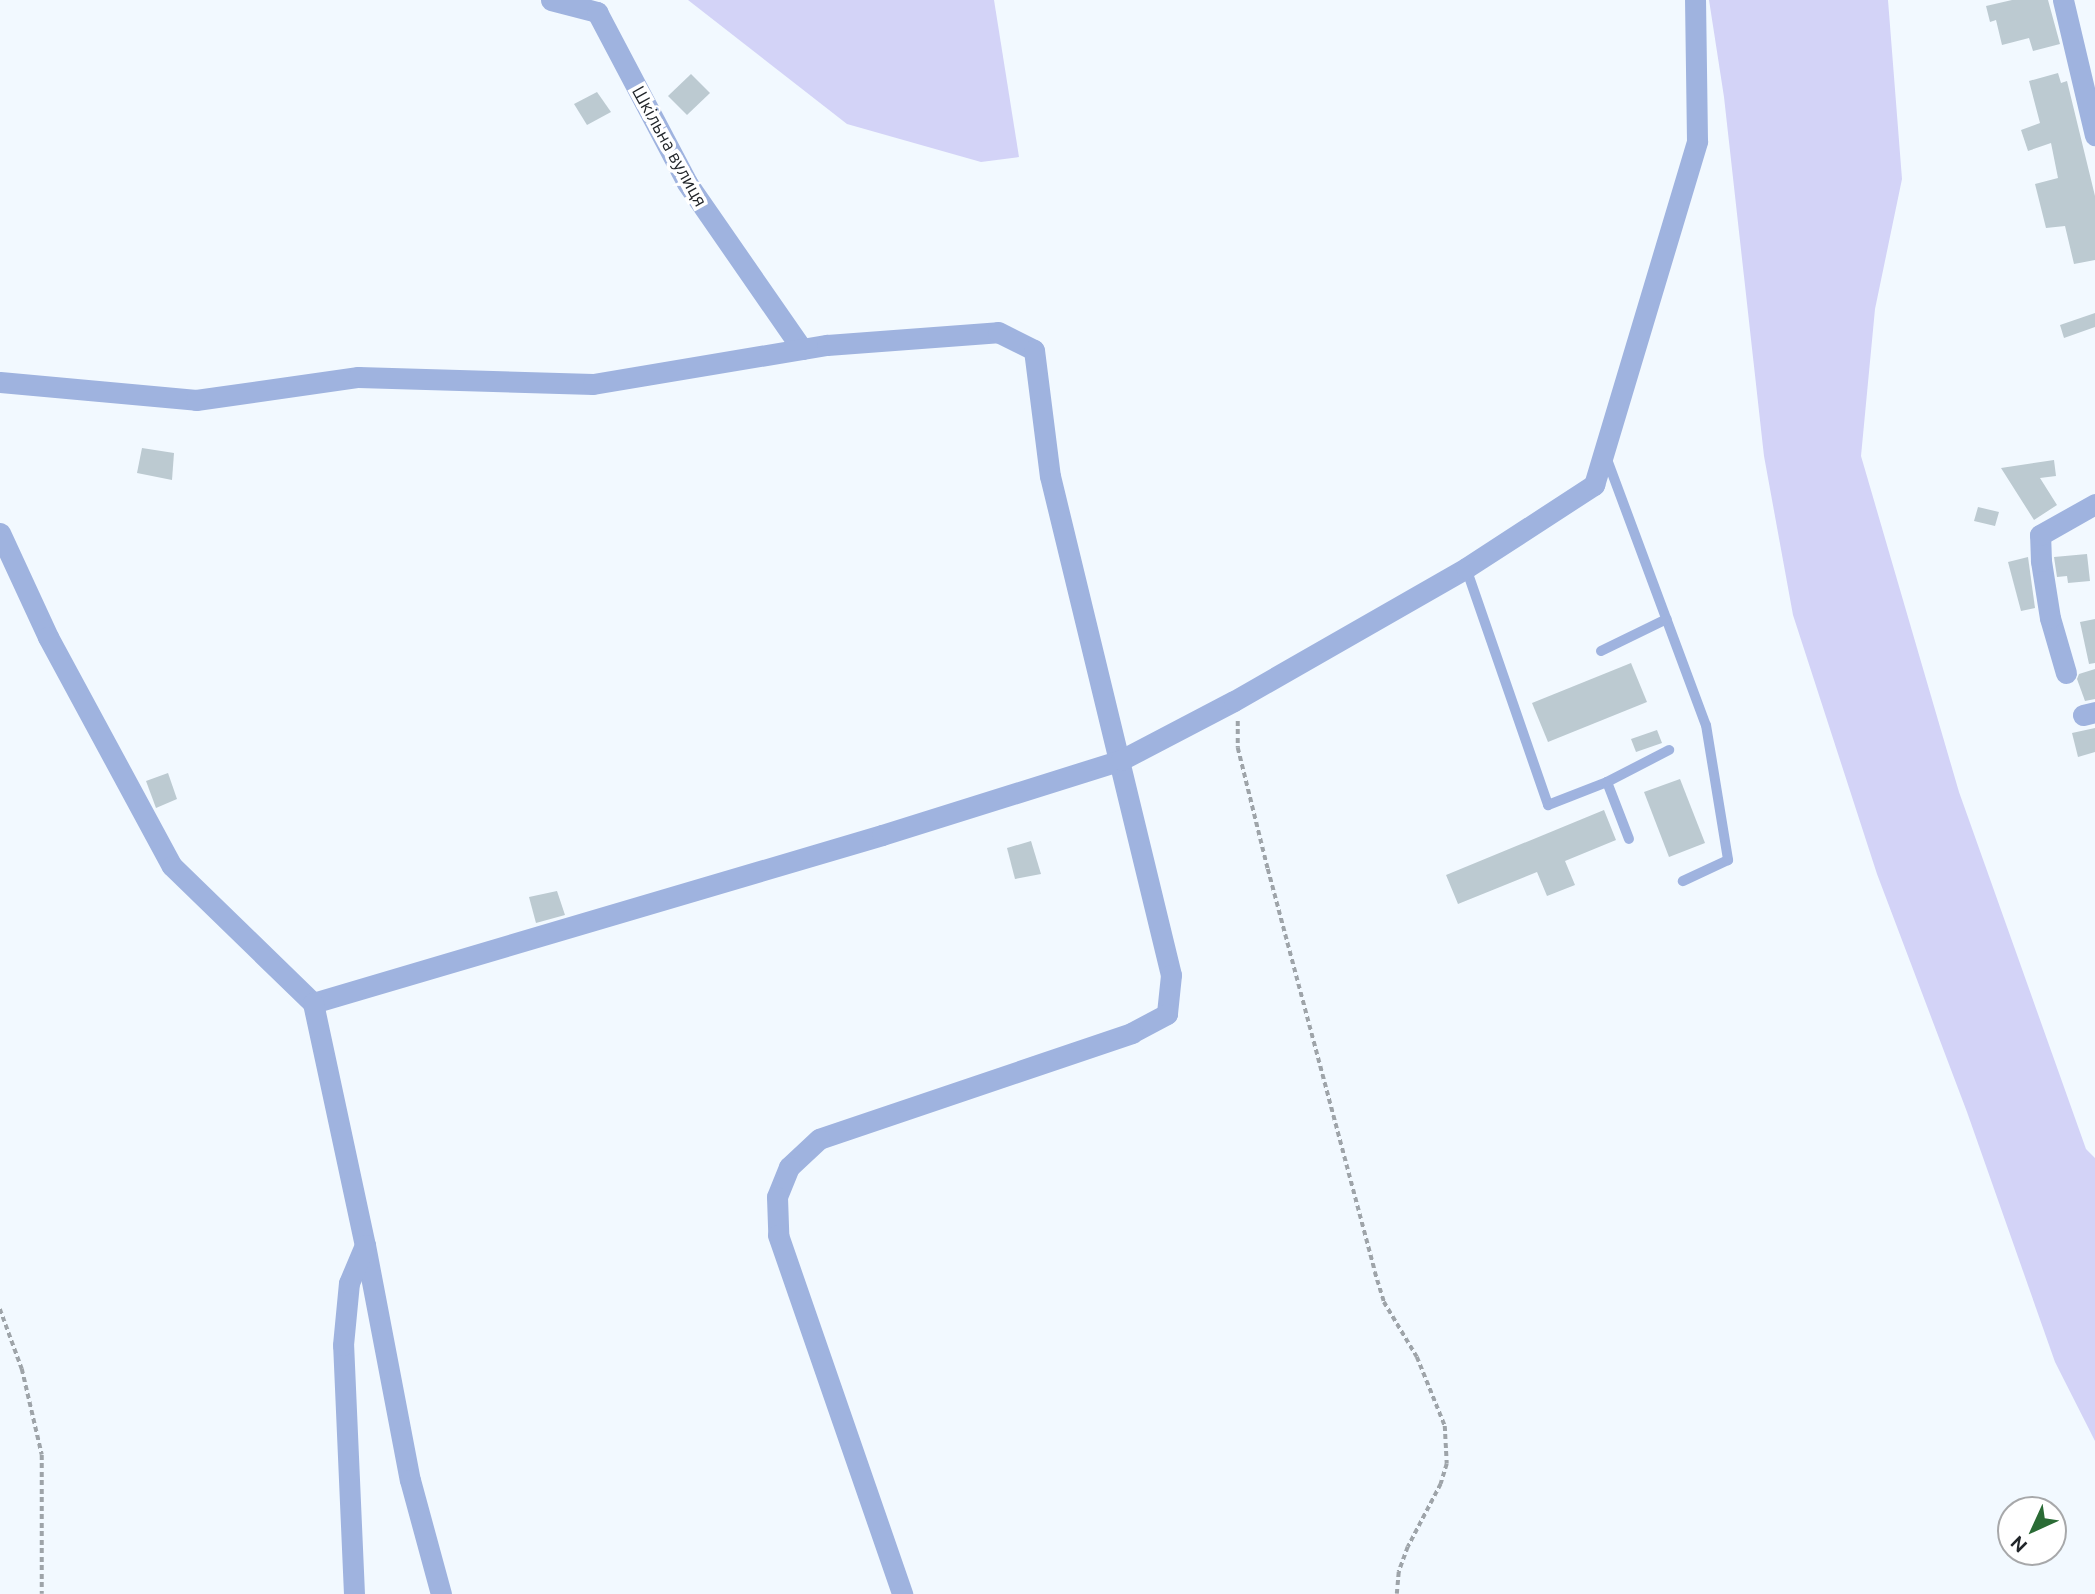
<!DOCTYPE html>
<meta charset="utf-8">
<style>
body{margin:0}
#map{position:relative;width:2095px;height:1594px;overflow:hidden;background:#f2f9ff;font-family:Ubuntu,sans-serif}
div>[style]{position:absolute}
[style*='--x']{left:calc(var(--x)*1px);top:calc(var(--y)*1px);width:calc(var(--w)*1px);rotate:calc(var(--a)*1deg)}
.green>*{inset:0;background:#d3d3f7}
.building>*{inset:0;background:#bccad1}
.path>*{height:3.5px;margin-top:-1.75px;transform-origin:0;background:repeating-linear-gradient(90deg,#9ea4a9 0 5px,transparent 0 8.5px)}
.service>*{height:10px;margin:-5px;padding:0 5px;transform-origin:5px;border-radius:5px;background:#9fb3df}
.minor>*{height:21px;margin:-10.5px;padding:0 10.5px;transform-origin:10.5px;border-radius:10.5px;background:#9fb3df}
span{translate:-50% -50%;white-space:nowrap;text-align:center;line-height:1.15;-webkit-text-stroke:7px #fff;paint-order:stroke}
.street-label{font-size:18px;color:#22262a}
.north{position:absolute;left:1997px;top:1496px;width:70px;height:70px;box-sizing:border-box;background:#fff;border:2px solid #a7a8aa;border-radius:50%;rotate:225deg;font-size:19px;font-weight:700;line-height:28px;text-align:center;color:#22262a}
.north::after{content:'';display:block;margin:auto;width:24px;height:32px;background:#2a6b35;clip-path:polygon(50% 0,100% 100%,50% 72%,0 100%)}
</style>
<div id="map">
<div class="green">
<i style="clip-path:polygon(688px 0,994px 0,1019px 157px,981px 162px,847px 124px)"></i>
<i style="clip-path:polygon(1709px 0,1888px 0,1902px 179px,1875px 309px,1861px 456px,1959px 792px,2086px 1149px,2095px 1158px,2095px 1441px,2055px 1362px,1967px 1112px,1877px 874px,1793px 615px,1764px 456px,1724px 97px)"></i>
</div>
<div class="building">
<i style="clip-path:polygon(2012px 0,2048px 0,2060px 44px,2033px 51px,2029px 38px,2002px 45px,1996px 20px,1990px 22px,1986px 6px)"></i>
<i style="clip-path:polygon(2058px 73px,2061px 83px,2067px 81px,2095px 196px,2095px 260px,2074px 264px,2065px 226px,2046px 228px,2035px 184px,2058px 178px,2051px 143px,2028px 151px,2021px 130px,2040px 123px,2029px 81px)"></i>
<i style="clip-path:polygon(691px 74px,710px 93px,687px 115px,668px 96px)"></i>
<i style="clip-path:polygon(597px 92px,611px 112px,587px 125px,574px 104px)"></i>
<i style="clip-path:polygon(2095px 313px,2095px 327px,2064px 338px,2060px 325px)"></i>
<i style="clip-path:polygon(142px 448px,174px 453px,172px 480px,137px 473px)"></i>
<i style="clip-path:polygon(2054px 460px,2056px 476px,2040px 478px,2057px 505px,2034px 520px,2001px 468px)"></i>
<i style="clip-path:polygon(1978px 507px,1999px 512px,1995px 526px,1974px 521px)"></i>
<i style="clip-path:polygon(2087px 554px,2090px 581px,2068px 583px,2067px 576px,2057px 577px,2054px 557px)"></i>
<i style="clip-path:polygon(2028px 557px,2035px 608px,2021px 611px,2008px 562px)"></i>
<i style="clip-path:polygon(2095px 619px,2095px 663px,2089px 664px,2080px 622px)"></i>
<i style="clip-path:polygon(1631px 663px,1647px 702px,1548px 742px,1532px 703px)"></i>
<i style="clip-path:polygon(2095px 669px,2095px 699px,2085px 701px,2077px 679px,2079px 674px)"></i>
<i style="clip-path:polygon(2095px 728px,2095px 752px,2078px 757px,2072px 733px)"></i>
<i style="clip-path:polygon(1657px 730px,1662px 743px,1636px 752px,1631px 739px)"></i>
<i style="clip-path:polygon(168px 773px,177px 799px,156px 808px,146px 781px)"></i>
<i style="clip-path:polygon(1680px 779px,1705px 843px,1669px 857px,1644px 792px)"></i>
<i style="clip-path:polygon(1604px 810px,1616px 840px,1565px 861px,1575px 885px,1547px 896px,1537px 872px,1458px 904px,1446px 875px)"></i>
<i style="clip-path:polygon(1031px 841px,1041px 874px,1015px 879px,1007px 848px)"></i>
<i style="clip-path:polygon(557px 891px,565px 915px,536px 923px,529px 897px)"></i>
</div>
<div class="path">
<i style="--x:1238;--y:721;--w:27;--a:90"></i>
<i style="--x:1238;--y:748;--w:125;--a:76.1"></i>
<i style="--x:1268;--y:869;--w:417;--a:75.1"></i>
<i style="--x:1375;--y:1272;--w:31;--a:73"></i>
<i style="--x:1384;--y:1302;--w:64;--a:59"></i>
<i style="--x:1417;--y:1357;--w:74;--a:67.9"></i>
<i style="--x:1445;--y:1426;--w:38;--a:87"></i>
<i style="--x:1447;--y:1464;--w:21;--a:107"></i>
<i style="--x:1441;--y:1484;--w:71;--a:117.6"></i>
<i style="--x:1408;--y:1547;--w:27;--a:110"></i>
<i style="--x:1399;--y:1572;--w:22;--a:95"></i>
<i style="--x:0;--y:1309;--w:64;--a:69.9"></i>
<i style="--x:22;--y:1369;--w:88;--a:76.9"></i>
<i style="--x:42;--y:1455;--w:139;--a:90"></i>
</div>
<div class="service">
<i style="--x:1605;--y:454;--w:289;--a:69.6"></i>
<i style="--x:1706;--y:725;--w:137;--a:80.7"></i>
<i style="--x:1728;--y:860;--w:50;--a:155"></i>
<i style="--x:1466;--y:568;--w:251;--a:70.9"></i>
<i style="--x:1548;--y:805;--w:63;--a:-21.3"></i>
<i style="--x:1607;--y:782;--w:61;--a:68.9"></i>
<i style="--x:1601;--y:651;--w:73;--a:-25.9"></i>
<i style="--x:1607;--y:782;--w:70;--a:-27.3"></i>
</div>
<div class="minor">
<i style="--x:551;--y:0;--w:48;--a:14.6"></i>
<i style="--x:597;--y:12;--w:193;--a:62.2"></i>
<i style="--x:687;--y:183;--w:202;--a:55.3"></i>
<i style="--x:2063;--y:0;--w:139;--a:76.7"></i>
<i style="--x:0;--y:382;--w:197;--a:5.2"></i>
<i style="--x:196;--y:400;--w:164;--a:-8.1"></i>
<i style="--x:358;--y:377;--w:235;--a:1.7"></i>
<i style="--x:593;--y:384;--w:237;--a:-9.5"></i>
<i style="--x:827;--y:345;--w:171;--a:-4.3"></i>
<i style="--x:998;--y:332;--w:40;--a:26.6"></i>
<i style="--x:1034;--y:350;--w:127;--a:82.8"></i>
<i style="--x:1050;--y:476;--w:513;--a:76.37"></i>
<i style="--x:1171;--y:975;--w:39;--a:96"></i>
<i style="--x:1167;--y:1014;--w:40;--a:152"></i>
<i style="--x:1132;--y:1033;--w:330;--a:161.3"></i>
<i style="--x:819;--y:1139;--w:41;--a:137"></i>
<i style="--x:789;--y:1167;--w:32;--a:112"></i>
<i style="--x:777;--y:1197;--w:38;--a:88"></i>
<i style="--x:778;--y:1235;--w:380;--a:70.9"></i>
<i style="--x:0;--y:533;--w:115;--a:65.2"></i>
<i style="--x:48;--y:637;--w:260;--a:61.6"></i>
<i style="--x:172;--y:866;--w:197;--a:44.2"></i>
<i style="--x:313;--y:1003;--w:593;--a:-16.45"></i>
<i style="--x:882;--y:835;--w:250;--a:-17.4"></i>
<i style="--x:1121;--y:760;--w:127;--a:-27.6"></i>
<i style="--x:1234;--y:701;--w:267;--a:-29.8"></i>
<i style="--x:1466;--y:568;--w:153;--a:-33"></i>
<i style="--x:1594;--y:485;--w:359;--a:-73.3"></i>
<i style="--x:1697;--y:141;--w:141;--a:-90.8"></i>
<i style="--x:2066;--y:673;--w:57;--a:-106.2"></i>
<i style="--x:2050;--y:618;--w:58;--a:-99"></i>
<i style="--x:2041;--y:561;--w:26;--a:-92"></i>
<i style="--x:2040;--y:535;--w:63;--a:-29.4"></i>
<i style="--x:2083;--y:715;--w:12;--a:-14"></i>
<i style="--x:313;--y:1003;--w:248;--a:77.9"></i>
<i style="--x:365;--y:1245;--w:239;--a:79.2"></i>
<i style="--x:410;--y:1480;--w:118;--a:74.8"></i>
<i style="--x:354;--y:1594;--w:249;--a:-92.5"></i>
<i style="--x:343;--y:1345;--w:62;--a:-84.5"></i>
<i style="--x:349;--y:1283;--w:41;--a:-67.2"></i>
</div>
<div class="street-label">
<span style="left:670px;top:146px;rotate:61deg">Шкільна вулиця</span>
</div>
<div class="north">N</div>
</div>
